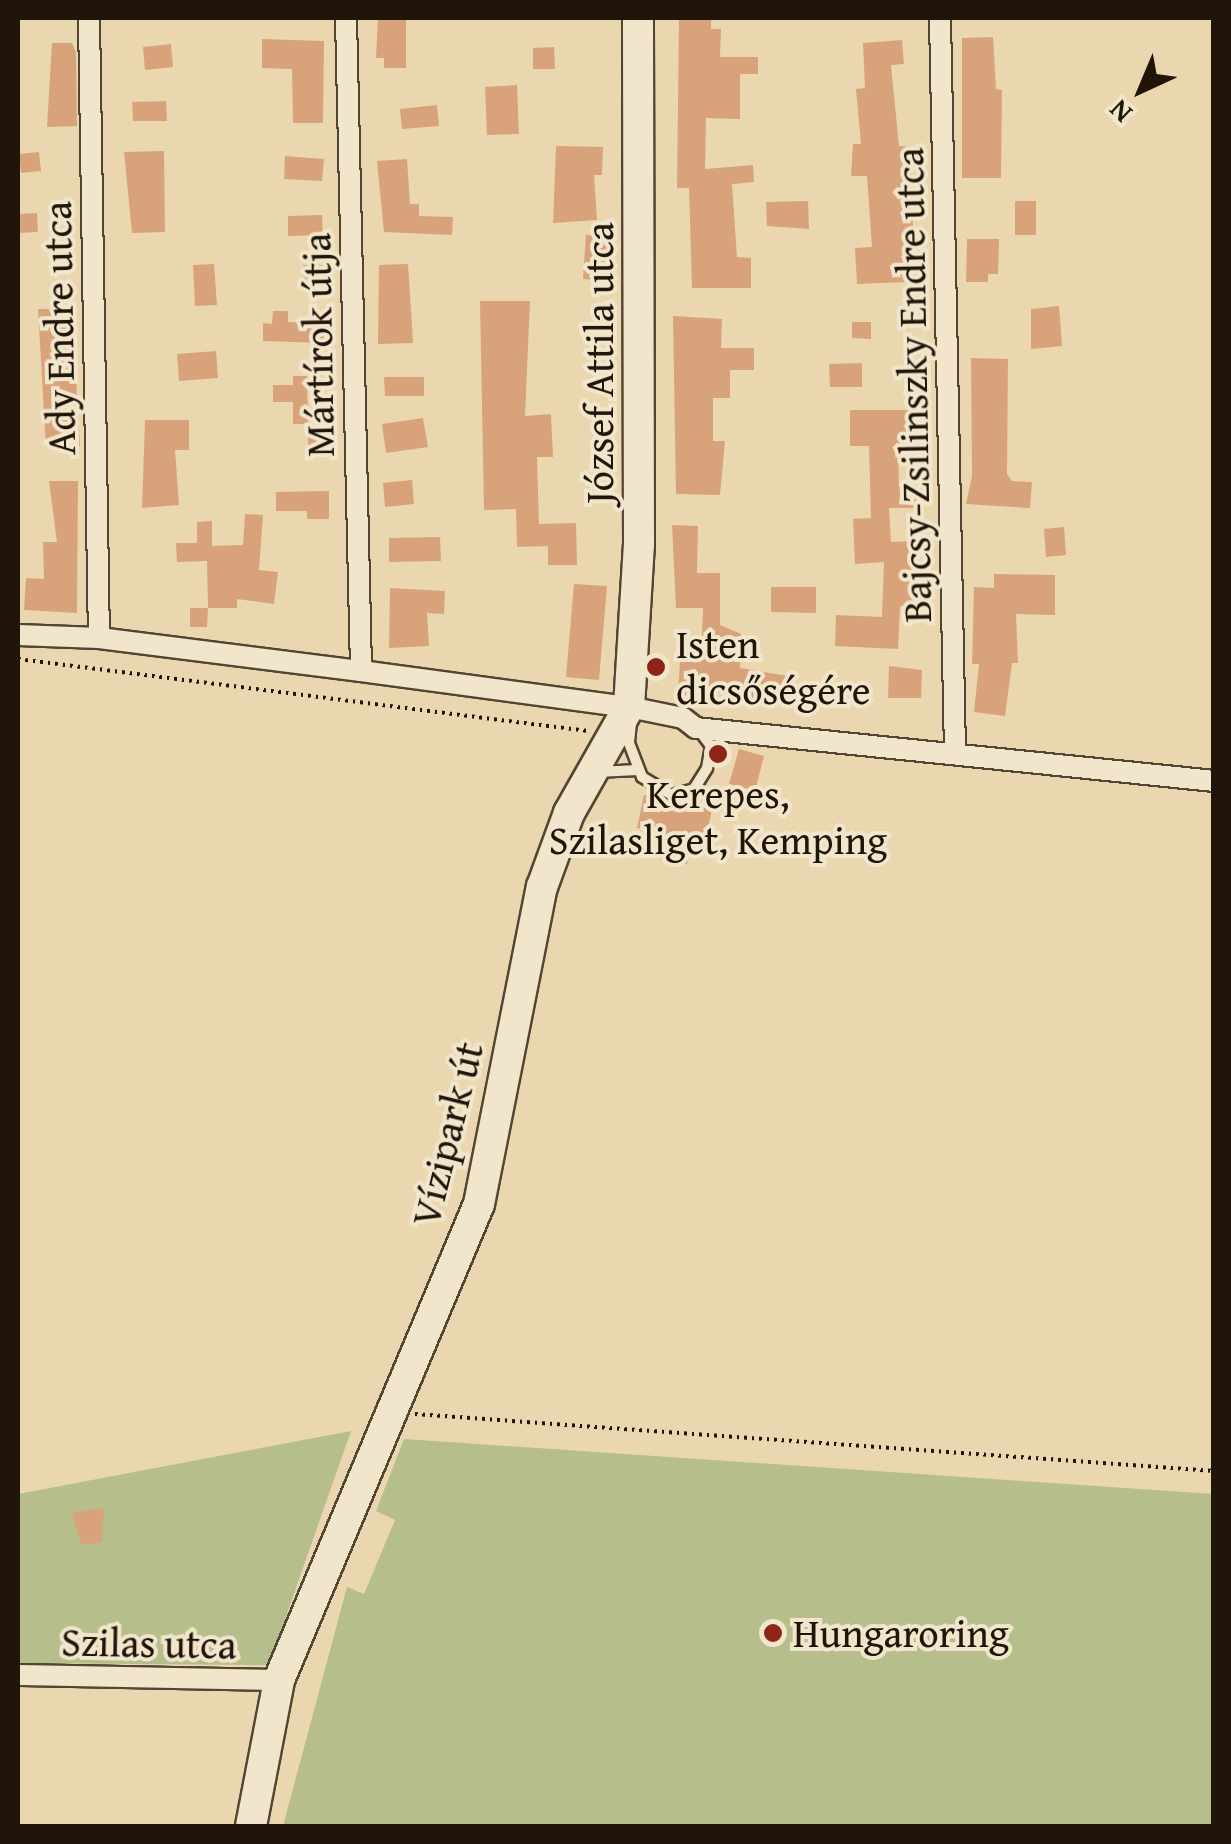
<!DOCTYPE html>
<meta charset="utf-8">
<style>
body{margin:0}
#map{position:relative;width:1231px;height:1844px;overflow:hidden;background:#ead7af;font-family:"Gentium Book Plus",serif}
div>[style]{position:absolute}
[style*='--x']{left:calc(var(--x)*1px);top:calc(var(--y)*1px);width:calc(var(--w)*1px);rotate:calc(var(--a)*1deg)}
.green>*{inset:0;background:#b6be8c}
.building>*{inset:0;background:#d8a37a}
.path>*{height:4px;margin-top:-2px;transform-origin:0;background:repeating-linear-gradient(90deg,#1f1508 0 2.5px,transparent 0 7.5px)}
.roads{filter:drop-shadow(2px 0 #524632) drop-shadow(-2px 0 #524632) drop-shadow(0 2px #524632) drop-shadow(0 -2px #524632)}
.lane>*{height:10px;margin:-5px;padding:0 5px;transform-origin:5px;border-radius:5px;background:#f1e5cb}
.street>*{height:20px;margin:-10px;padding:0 10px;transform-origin:10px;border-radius:10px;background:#f1e5cb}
.secondary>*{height:30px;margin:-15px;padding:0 15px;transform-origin:15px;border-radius:15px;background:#f1e5cb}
.dots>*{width:28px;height:28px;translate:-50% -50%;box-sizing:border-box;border:5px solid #f1e5cb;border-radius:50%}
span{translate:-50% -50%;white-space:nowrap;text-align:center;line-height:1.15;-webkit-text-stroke:8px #f1e5cb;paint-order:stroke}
.street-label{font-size:40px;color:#1f1508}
.poi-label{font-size:40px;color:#1f1508}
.left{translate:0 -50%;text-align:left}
.frame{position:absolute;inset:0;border:20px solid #1f1508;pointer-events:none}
.north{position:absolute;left:1091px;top:40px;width:100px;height:100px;-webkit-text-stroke:8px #f1e5cb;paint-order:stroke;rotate:224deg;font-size:28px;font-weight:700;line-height:40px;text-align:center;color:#1f1508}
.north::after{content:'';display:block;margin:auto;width:35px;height:45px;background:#1f1508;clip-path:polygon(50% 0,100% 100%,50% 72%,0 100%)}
</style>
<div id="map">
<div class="green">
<i style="clip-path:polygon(351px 1431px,269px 1665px,18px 1663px,18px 1494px)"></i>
<i style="clip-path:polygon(404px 1439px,1213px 1494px,1213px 1826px,283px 1826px,347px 1587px,364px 1594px,395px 1520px,376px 1511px)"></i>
</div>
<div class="building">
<i style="clip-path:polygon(378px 18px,406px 18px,406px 68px,384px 68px,384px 58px,376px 58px)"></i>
<i style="clip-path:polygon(679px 18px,711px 18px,711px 29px,721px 29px,720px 57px,758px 57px,758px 74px,740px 74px,740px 119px,706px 118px,705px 169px,753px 165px,754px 182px,732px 184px,737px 257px,751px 258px,751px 288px,692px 288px,689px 188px,677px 188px)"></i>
<i style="clip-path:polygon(993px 37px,996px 89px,1002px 90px,1001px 178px,962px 178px,962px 38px)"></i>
<i style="clip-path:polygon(262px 39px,324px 41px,323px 123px,293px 123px,292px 69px,262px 68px)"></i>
<i style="clip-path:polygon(902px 40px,904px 64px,891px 65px,899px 146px,911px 147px,913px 230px,904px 230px,906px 282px,857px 284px,855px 248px,872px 247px,867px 176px,851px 176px,853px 144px,861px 144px,856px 89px,865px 88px,863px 43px)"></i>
<i style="clip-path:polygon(52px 43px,72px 43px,76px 53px,77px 126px,47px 127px)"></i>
<i style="clip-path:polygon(171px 44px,173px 67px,145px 70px,143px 47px)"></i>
<i style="clip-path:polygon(554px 47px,555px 69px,533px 69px,533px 48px)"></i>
<i style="clip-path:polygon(517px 85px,519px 134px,487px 135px,485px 87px)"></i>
<i style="clip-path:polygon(166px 101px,167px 121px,133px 121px,132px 102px)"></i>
<i style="clip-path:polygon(437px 105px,439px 126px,402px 129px,400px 109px)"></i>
<i style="clip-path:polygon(556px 146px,603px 147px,602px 175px,594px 175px,597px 220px,553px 223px)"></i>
<i style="clip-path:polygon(164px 151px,165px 232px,132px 233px,124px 152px)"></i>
<i style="clip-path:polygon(39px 152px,41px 171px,21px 173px,19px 154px)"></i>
<i style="clip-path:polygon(285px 156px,324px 159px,322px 181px,284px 179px)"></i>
<i style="clip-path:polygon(407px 159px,410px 204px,419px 204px,419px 216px,453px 217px,452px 235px,384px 232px,377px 161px)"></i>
<i style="clip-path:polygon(808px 201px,809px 229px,767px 226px,766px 202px)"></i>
<i style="clip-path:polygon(1015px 201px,1036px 201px,1036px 235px,1015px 235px)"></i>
<i style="clip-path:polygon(37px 213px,38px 232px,18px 233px,18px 214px)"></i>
<i style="clip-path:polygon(322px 215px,323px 235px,288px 236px,288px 216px)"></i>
<i style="clip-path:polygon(586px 235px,611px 236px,608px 281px,583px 279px)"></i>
<i style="clip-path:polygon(967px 239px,999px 239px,998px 274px,988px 274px,988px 282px,966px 282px)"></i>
<i style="clip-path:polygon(214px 264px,217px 305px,195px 306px,193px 265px)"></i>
<i style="clip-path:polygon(408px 264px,413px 343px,378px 344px,379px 265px)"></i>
<i style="clip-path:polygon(303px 265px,325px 265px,326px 289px,303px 290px)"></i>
<i style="clip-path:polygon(480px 301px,530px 301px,525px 416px,551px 414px,553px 457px,537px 457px,539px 524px,576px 523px,577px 565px,548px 565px,548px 546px,517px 547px,516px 509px,484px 510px)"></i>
<i style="clip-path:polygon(1059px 306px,1062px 346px,1031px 349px,1031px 309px)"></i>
<i style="clip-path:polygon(38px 309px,72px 309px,80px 446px,46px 447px)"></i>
<i style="clip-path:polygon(273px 311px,288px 311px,288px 322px,324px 323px,324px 343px,263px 341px,263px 323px,272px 324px)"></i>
<i style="clip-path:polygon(673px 316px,722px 319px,721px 348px,754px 348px,754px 370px,730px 370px,730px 398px,713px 398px,713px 441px,725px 441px,720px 495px,676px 494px)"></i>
<i style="clip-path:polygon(852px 322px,871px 322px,871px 339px,852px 338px)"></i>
<i style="clip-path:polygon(216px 351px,218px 378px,179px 381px,177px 354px)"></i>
<i style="clip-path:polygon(971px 358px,1008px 359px,1007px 474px,1012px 481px,1032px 482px,1030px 508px,966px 504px,972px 476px)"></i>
<i style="clip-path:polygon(862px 363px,862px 387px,830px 387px,829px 364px)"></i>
<i style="clip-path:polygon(293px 376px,307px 376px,308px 424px,293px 424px,293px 402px,273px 402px,273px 385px,293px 385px)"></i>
<i style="clip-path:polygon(384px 377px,424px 377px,424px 396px,385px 396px)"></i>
<i style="clip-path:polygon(850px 410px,910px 410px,911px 445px,898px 446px,899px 487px,923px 486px,923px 508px,889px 508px,891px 542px,912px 541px,919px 607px,900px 606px,898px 649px,835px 646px,836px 615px,882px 617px,884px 562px,855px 564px,853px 519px,871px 518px,869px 446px,850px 446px)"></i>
<i style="clip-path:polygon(423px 418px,428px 447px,386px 453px,382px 424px)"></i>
<i style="clip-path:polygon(145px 420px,189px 420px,189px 450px,175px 450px,179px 505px,142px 508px)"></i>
<i style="clip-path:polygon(308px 430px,323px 431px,323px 446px,308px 445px)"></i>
<i style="clip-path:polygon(412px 480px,414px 504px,385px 507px,383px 483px)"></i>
<i style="clip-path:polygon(49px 481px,78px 481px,77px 613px,24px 610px,26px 578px,44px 579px,43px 542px,57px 542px)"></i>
<i style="clip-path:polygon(329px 491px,329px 519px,307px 519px,307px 511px,276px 511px,276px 492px)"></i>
<i style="clip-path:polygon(245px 514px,263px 515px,259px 570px,278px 572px,274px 604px,237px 599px,237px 608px,208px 608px,207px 561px,177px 562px,176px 543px,197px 543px,197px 522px,212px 521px,212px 546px,243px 545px)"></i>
<i style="clip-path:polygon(672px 525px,698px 526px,697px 573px,720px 573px,720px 625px,741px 634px,740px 668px,794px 677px,790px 705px,717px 692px,717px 698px,678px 695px,680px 660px,701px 662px,703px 608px,676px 608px)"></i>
<i style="clip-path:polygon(1064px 527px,1066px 555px,1046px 557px,1044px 529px)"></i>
<i style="clip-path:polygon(440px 537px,441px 561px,389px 562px,389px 538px)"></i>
<i style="clip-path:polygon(994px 574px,1055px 575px,1055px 615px,1016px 614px,1018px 663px,1012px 663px,1005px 716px,974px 712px,979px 664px,972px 664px,974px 587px,994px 588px)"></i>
<i style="clip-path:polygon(574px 584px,607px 586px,599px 680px,566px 677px)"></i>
<i style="clip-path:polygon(771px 587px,816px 587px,816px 613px,771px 612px)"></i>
<i style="clip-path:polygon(390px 588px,445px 591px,444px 614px,427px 613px,429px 646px,389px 648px)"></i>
<i style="clip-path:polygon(190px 608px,208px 608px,207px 627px,190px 627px)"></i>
<i style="clip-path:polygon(889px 666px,922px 670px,921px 698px,888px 698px)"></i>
<i style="clip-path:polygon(739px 749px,764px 756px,755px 791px,729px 784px)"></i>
<i style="clip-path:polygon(644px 795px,712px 809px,707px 834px,694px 831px,687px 864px,644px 855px,649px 830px,637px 828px)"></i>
<i style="clip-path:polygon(104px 1508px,102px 1542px,82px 1545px,72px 1513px)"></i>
<i style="clip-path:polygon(102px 1639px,135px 1639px,135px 1656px,102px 1656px)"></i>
</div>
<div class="path">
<i style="--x:18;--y:659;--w:575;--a:7.2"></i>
<i style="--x:415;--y:1414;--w:801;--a:4.08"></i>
</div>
<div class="roads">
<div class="lane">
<i style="--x:631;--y:723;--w:20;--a:96"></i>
<i style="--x:629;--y:743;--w:36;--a:69"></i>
<i style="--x:642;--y:777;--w:35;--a:31"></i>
<i style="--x:672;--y:795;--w:23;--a:-15"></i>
<i style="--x:694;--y:789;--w:25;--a:-58"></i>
<i style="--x:707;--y:768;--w:22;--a:-80"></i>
<i style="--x:711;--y:746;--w:20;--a:-127"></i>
<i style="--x:597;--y:772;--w:41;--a:-2.8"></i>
</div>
<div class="street">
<i style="--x:89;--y:18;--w:620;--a:89.08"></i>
<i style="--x:346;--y:18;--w:653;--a:88.68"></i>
<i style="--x:940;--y:18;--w:734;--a:88.83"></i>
<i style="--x:18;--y:635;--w:81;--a:2.1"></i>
<i style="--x:99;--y:638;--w:264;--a:7.2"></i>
<i style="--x:361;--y:671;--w:270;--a:7.7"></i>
<i style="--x:629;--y:707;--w:55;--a:11.5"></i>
<i style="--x:683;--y:718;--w:16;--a:38"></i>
<i style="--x:696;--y:728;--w:521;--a:5.84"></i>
<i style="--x:18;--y:1675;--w:261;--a:1.1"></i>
</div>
<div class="secondary">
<i style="--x:251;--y:1826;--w:149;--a:-79.1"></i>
<i style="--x:279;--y:1680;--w:516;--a:-67.21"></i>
<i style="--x:479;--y:1204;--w:323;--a:-78.8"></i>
<i style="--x:542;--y:887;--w:79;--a:-70"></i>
<i style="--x:569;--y:813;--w:122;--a:-60.5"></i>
<i style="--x:629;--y:707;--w:162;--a:-86.5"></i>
<i style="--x:639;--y:545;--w:527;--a:-90.11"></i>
</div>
</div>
<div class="dots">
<i style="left:656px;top:667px;background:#8f2418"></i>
<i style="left:718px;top:754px;background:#8f2418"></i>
<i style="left:773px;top:1633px;background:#8f2418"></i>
</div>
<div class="street-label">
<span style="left:59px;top:328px;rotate:-91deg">Ady Endre utca</span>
<span style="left:318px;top:345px;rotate:-91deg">Mártírok útja</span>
<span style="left:599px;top:363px;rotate:-90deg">József Attila utca</span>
<span style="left:913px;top:385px;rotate:-91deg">Bajcsy-Zsilinszky Endre utca</span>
<span style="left:447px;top:1134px;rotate:-76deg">Vízipark út</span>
<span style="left:149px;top:1643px;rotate:1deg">Szilas utca</span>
</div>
<div class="poi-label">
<span class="left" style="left:676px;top:667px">Isten<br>dicsőségére</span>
<span style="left:718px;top:817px">Kerepes,<br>Szilasliget, Kemping</span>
<span class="left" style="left:793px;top:1633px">Hungaroring</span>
</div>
<div class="frame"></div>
<div class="north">N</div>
</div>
